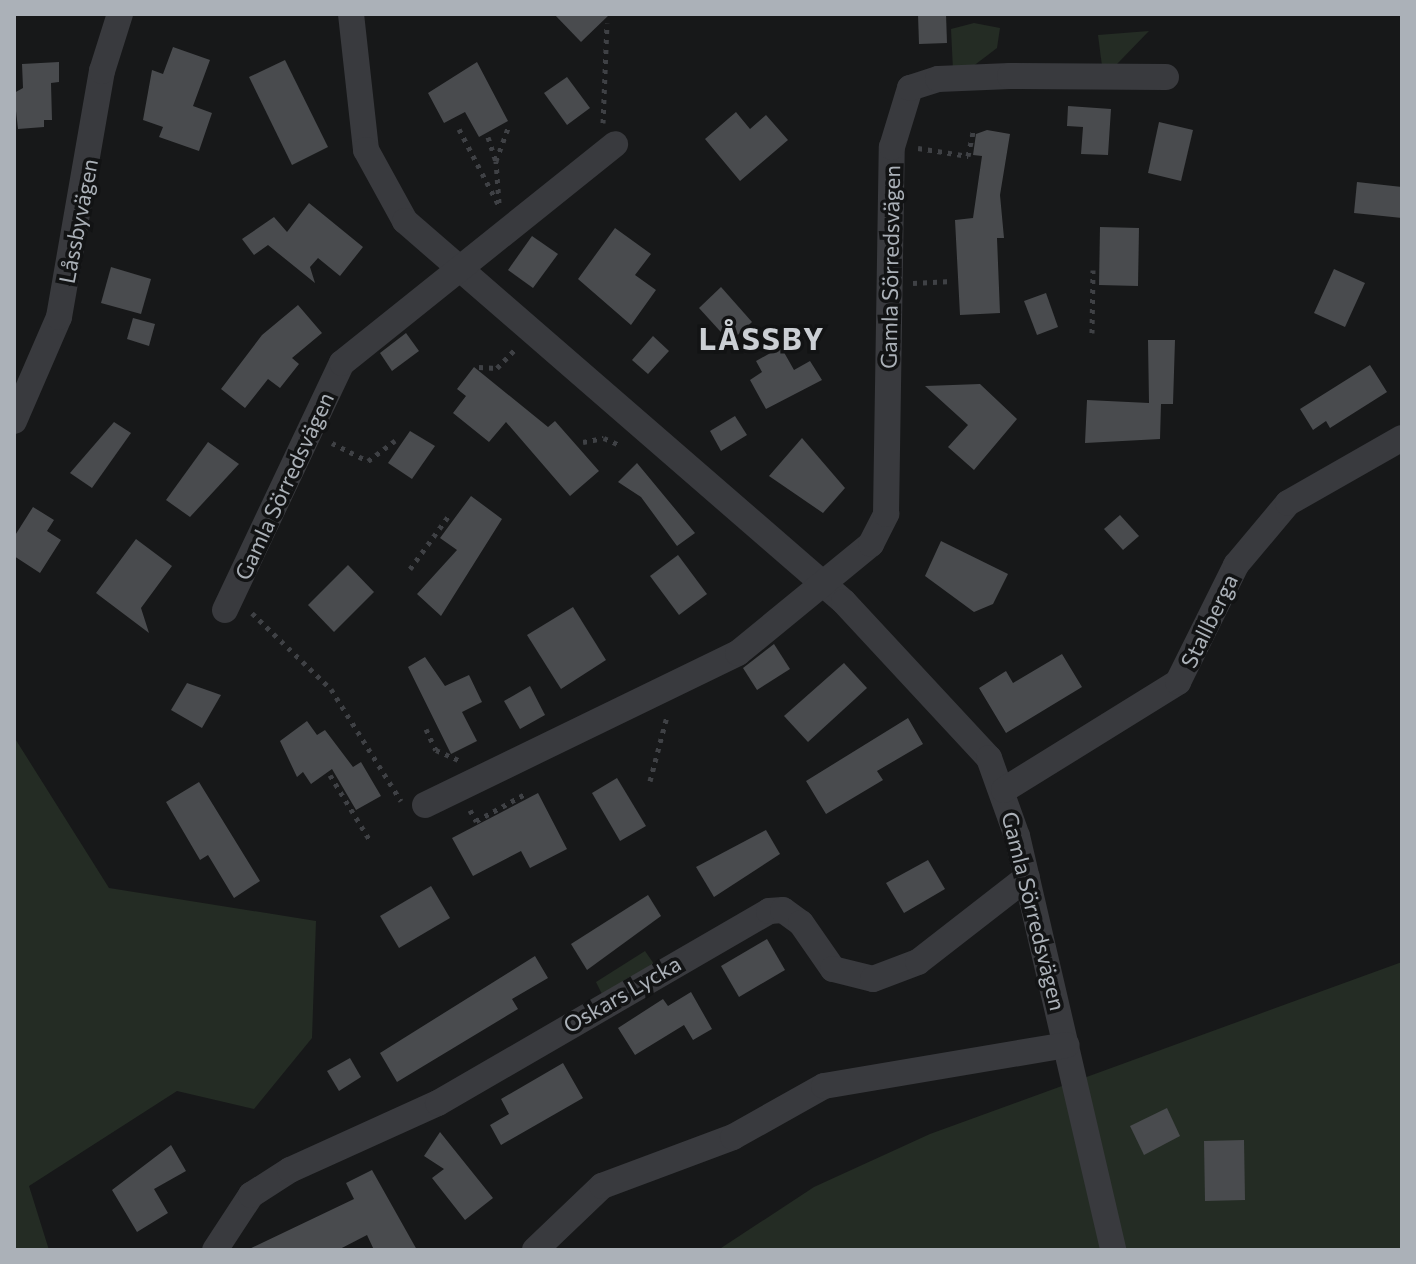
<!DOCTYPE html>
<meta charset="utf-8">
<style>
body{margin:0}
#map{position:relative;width:1416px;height:1264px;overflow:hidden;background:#171819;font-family:Commissioner,sans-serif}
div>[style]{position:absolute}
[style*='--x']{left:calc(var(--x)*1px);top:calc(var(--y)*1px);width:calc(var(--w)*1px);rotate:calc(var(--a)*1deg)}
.green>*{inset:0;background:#242c24}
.building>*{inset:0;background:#494b4e}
.path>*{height:5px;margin-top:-2.5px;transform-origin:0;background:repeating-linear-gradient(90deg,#3f4145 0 4px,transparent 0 10px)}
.minor>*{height:26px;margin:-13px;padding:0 13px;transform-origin:13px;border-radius:13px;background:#393a3e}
span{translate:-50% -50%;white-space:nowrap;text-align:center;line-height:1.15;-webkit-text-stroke:7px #121314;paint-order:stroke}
.street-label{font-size:22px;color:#abb1b8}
.district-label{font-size:30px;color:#cbcfd4;font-weight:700;letter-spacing:2px}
.frame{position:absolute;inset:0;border:16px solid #abb1b8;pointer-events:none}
</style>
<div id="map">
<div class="green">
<i style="clip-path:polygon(974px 23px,1000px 28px,997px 48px,972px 67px,953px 70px,951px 29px)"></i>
<i style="clip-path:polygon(1149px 31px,1117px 64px,1102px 66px,1098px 35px)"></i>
<i style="clip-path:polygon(14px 737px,109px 888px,316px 921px,312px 1038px,254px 1109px,177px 1091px,29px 1186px,49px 1250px,14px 1250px)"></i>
<i style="clip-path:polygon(645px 951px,654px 964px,603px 996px,596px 982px)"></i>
<i style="clip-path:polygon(1402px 962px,1402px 1250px,718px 1250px,814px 1187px,930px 1134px)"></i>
</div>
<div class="building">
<i style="clip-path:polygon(554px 14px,610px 14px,581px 42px)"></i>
<i style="clip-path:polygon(918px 14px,946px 14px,947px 43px,919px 44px)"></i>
<i style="clip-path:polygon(173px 47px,210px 60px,193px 106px,212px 113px,199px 151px,159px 137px,163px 127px,143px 120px,152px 70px,163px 74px)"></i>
<i style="clip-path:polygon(285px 60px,328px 147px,292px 165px,249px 77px)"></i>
<i style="clip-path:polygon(59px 62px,59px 82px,51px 83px,52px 120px,44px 120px,44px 127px,18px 129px,14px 93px,23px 88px,22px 64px)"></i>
<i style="clip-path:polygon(477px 62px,508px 121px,479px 137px,465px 112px,444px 123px,428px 93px)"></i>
<i style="clip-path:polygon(567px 77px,590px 108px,567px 125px,544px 93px)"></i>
<i style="clip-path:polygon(1068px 106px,1111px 109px,1108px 155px,1081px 154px,1083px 127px,1067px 126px)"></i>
<i style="clip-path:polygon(736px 112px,750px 129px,766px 115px,788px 140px,740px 181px,705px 139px)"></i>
<i style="clip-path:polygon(1159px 122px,1193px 130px,1181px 181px,1148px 173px)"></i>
<i style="clip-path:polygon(987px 130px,1010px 134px,1000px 195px,1004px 238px,997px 238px,1000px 313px,960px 315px,955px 220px,973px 218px,982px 156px,973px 155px,976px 134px)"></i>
<i style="clip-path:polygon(1357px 182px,1402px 187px,1402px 218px,1354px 213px)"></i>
<i style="clip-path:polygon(309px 203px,363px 247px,340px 276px,318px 258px,310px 267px,315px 283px,268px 245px,254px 255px,242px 239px,274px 217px,287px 232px)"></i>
<i style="clip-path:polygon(1100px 227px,1139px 228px,1138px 286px,1099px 285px)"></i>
<i style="clip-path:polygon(615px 228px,651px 254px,635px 275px,656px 290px,631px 325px,578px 279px)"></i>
<i style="clip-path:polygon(532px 236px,558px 254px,533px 288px,508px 270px)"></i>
<i style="clip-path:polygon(111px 267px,151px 279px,141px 314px,101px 303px)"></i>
<i style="clip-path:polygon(1334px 269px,1365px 283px,1345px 327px,1314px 313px)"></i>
<i style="clip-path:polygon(721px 287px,752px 322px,730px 342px,699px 308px)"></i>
<i style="clip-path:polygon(1046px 293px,1058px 327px,1037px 335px,1024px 301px)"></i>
<i style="clip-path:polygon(298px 305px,322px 333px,292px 358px,299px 364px,280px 388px,268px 379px,245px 408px,221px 389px,262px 335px)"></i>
<i style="clip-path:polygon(133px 318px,155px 324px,149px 346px,127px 339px)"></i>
<i style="clip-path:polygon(406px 333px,419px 351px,392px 371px,380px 353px)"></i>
<i style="clip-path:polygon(653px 336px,669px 351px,648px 374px,632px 360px)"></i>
<i style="clip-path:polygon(1148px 340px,1175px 340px,1173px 404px,1161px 404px,1160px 439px,1085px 443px,1087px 400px,1149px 403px)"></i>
<i style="clip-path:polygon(781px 347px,794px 370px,810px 361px,822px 380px,766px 409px,750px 380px,762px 372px,756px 361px)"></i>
<i style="clip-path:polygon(1370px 365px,1387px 392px,1330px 428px,1326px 421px,1313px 430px,1300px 409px)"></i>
<i style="clip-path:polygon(474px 367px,548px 427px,555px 421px,599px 471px,570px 496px,506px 422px,489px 442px,453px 413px,466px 396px,457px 389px)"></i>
<i style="clip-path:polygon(980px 384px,1017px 419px,974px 470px,948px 447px,968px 425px,925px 386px)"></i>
<i style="clip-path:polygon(735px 416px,747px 435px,721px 451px,710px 431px)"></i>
<i style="clip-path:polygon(114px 422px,131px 433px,92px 488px,70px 473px)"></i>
<i style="clip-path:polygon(410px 431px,435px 446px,412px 479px,388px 463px)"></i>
<i style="clip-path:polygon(802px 438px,845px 488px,823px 513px,769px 476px)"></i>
<i style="clip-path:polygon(208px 442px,239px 464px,190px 517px,166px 500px)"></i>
<i style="clip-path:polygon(637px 463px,695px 533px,677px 546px,641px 497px,618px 482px)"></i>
<i style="clip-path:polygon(471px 496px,502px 519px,441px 616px,417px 594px,457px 550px,440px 538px)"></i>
<i style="clip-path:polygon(33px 507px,54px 520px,47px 531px,61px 540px,40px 573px,14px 556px,14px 537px)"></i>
<i style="clip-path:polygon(1120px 515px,1139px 536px,1123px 550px,1104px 529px)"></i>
<i style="clip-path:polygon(136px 539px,172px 566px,141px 608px,149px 633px,96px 593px)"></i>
<i style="clip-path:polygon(941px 541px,1008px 574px,993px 604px,974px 612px,925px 576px)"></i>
<i style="clip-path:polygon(678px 555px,707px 594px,679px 615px,650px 576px)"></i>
<i style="clip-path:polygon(348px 565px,374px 592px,334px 632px,308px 605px)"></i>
<i style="clip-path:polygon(573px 607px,606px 660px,561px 689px,527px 635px)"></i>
<i style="clip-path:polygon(774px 644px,790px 669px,757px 690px,743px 668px)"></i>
<i style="clip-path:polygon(1062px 654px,1082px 687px,1006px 733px,979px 688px,1006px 671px,1013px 683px)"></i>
<i style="clip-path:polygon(425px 657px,445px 686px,469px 675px,482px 702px,462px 712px,477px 741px,451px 754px,408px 667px)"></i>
<i style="clip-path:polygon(844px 663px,867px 688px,808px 742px,784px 716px)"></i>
<i style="clip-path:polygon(187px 683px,221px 695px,202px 728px,171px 710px)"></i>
<i style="clip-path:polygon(530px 686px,545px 715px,520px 729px,504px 701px)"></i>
<i style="clip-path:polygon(908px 718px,923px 744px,877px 771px,883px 780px,826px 814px,806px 781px)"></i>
<i style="clip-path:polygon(307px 721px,317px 735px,325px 730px,353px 767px,361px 762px,381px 796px,356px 810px,332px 769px,311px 784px,303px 772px,297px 777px,280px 741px)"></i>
<i style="clip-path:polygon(617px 778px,646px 826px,620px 841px,592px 793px)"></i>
<i style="clip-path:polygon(199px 782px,260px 881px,234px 898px,208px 855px,200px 860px,166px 802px)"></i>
<i style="clip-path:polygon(538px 793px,567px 849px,530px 868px,521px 851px,473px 876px,452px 838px)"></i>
<i style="clip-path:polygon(766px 830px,780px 854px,714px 897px,696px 867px)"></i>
<i style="clip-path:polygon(928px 860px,945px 889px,904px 913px,886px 883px)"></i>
<i style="clip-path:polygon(431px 886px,450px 918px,399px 948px,380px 916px)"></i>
<i style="clip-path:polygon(648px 895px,661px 916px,587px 970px,571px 944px)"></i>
<i style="clip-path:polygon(767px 939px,785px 970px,739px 997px,721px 966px)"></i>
<i style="clip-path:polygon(535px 956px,548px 978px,512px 999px,518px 1009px,397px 1082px,380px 1053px)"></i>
<i style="clip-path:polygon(691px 992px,712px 1029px,693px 1040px,684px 1025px,635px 1055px,618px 1028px,663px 999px,668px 1006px)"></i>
<i style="clip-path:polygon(350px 1058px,361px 1077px,339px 1091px,327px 1071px)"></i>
<i style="clip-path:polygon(563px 1063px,583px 1098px,501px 1145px,490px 1125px,509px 1114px,501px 1099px)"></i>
<i style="clip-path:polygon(1167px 1108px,1180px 1136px,1144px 1155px,1130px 1126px)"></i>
<i style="clip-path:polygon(440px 1132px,493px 1198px,465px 1220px,432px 1178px,444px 1169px,424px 1156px)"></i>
<i style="clip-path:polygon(1244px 1140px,1245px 1200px,1205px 1201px,1204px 1141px)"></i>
<i style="clip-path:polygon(171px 1145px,186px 1171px,154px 1189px,168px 1213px,137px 1232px,112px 1190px)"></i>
<i style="clip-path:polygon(372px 1170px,417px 1250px,374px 1250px,367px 1235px,338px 1250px,247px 1250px,354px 1199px,346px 1183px)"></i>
</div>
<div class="path">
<i style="--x:603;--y:123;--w:100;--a:-87.7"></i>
<i style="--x:459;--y:129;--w:87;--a:62.5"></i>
<i style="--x:488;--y:137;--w:25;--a:72"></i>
<i style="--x:918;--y:148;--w:51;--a:9.1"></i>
<i style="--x:968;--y:156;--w:25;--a:-78"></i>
<i style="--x:499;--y:203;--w:42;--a:-94.1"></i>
<i style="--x:496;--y:161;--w:35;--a:-70"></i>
<i style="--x:913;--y:283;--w:39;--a:-3"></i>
<i style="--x:1092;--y:333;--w:63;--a:-89.1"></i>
<i style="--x:479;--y:367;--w:18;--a:3"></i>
<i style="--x:497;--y:368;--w:29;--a:-46"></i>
<i style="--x:583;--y:442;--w:21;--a:-11"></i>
<i style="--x:604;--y:438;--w:17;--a:24"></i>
<i style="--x:332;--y:443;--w:40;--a:26.6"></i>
<i style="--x:368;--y:461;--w:34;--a:-37"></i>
<i style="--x:410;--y:569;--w:68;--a:-54"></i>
<i style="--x:252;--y:613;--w:110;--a:43.9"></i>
<i style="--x:331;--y:689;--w:132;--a:58"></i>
<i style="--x:426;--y:729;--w:23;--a:65"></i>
<i style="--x:436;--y:750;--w:27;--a:24"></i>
<i style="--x:330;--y:775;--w:75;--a:58.6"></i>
<i style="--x:650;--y:781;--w:67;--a:-75.3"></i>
<i style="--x:470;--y:810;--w:13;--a:61"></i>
<i style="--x:476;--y:821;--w:58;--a:-28.8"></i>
</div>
<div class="minor">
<i style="--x:351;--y:14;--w:137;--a:83.7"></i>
<i style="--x:366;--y:150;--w:81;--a:61.2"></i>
<i style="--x:405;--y:221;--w:581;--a:40.95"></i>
<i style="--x:844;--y:602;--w:213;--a:47.1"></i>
<i style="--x:989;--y:758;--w:83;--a:70.3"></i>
<i style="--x:1017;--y:836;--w:425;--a:76.9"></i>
<i style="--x:14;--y:421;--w:113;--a:-66.6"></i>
<i style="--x:59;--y:317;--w:250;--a:-80.1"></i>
<i style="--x:102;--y:71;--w:60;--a:-72.5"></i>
<i style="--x:225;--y:610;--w:273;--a:-64.7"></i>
<i style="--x:342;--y:363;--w:350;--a:-38.7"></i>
<i style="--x:1004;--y:790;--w:205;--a:-31.8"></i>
<i style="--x:1178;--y:682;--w:131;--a:-63.6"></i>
<i style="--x:1236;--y:565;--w:81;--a:-50"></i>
<i style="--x:1288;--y:503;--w:131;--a:-29.7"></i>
<i style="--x:425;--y:805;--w:348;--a:-25.9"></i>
<i style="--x:738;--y:653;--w:172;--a:-39.3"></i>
<i style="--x:871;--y:544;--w:34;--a:-63"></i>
<i style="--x:886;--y:514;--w:367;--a:-89.1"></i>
<i style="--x:892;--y:147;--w:62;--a:-73"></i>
<i style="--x:910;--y:88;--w:29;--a:-18"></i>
<i style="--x:938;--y:79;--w:72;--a:-2.4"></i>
<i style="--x:1010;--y:76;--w:156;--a:0.4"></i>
<i style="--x:215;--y:1250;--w:66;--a:-56.8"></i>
<i style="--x:251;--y:1195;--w:46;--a:-32.7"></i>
<i style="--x:290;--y:1170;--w:162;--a:-24.4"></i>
<i style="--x:438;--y:1103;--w:383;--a:-30.1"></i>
<i style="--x:769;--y:911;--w:14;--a:-4"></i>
<i style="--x:783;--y:910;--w:22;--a:36"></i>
<i style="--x:801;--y:923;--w:56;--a:55.2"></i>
<i style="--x:833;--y:969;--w:41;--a:14"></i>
<i style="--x:873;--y:979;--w:48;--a:-20.7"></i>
<i style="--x:918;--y:962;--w:138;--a:-37.9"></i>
<i style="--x:535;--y:1250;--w:93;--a:-43.7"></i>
<i style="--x:602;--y:1186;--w:140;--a:-20.5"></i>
<i style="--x:733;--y:1137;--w:104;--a:-29.3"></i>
<i style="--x:824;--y:1086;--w:246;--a:-9.6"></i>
</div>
<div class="street-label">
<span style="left:78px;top:221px;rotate:-79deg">Låssbyvägen</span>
<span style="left:890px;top:267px;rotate:-89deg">Gamla Sörredsvägen</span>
<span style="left:284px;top:486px;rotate:-65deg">Gamla Sörredsvägen</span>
<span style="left:1209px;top:621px;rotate:-64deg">Stallberga</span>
<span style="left:1034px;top:911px;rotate:76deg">Gamla Sörredsvägen</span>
<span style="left:622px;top:994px;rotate:-30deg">Oskars Lycka</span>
</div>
<div class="district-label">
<span style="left:762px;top:338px">LÅSSBY</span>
</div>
<div class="frame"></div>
</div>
